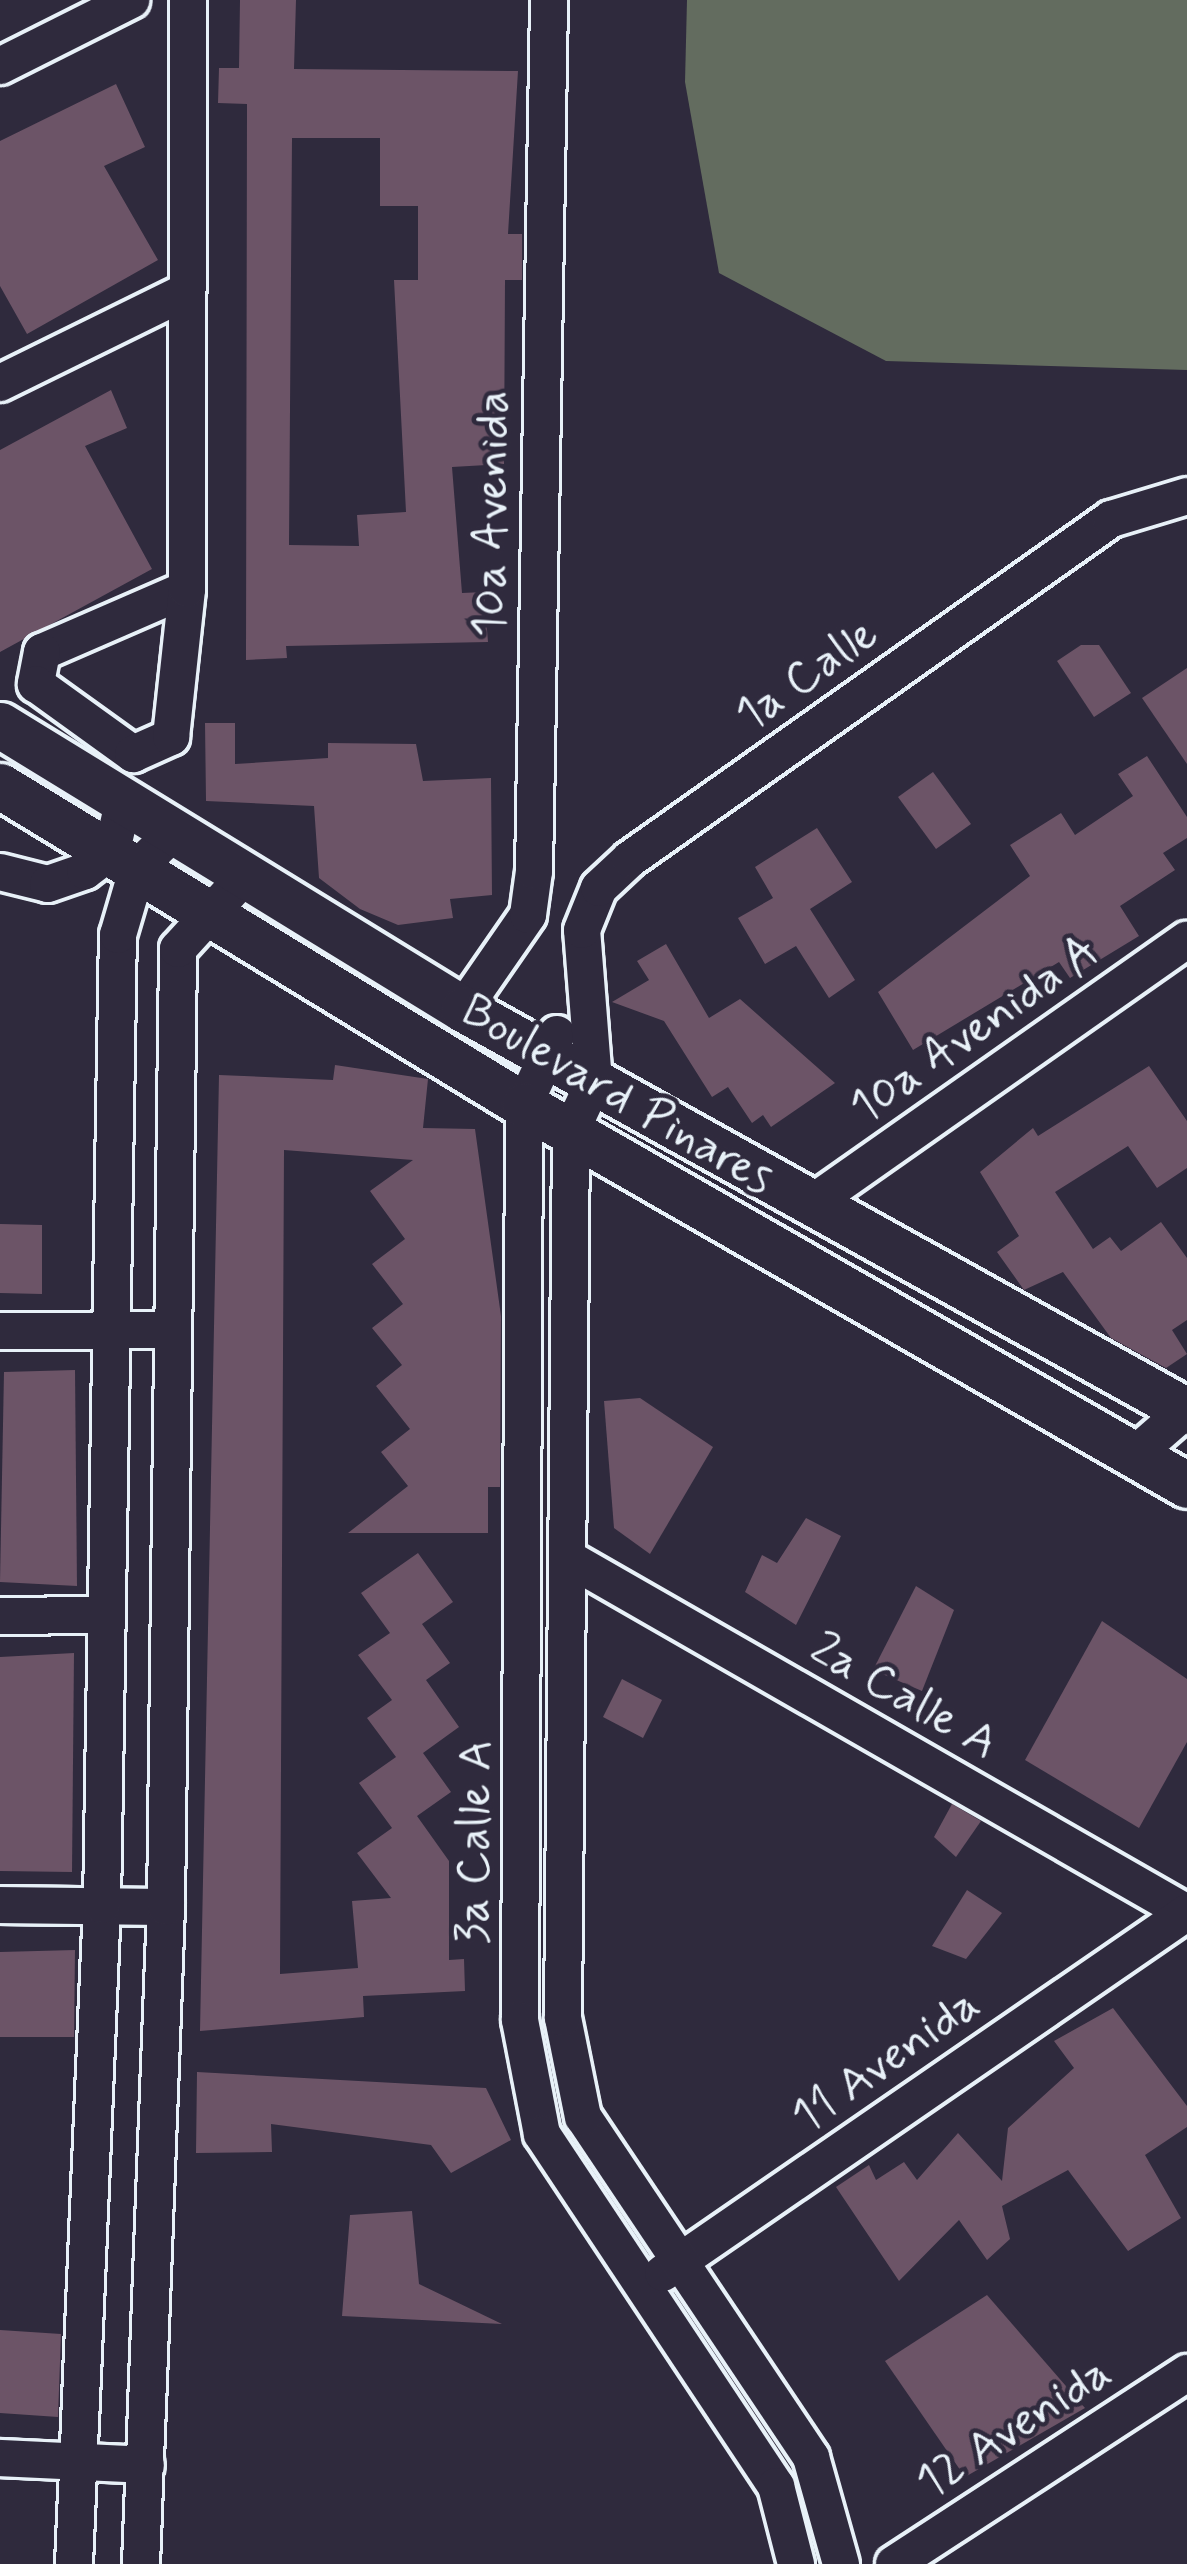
<!DOCTYPE html>
<style>
body{margin:0}
#map{position:relative;width:1187px;height:2564px;overflow:hidden;background:#2f2a3d;font-family:Mynerve,sans-serif}
div>[style]{position:absolute}
[style*='--x']{left:calc(var(--x)*1px);top:calc(var(--y)*1px);width:calc(var(--w)*1px);rotate:calc(var(--a)*1deg)}
.green>*{inset:0;background:#636c5f}
.building>*{inset:0;background:#6c5467}
.roads{filter:drop-shadow(3px 0 #e8f1f8) drop-shadow(-3px 0 #e8f1f8) drop-shadow(0 3px #e8f1f8) drop-shadow(0 -3px #e8f1f8)}
.minor>*{height:36px;margin:-18px;padding:0 18px;transform-origin:18px;border-radius:18px;background:#2f2a3d}
.tertiary>*{height:45px;margin:-22.5px;padding:0 22.5px;transform-origin:22.5px;border-radius:22.5px;background:#2f2a3d}
span{translate:-50% -50%;white-space:nowrap;text-align:center;line-height:1.15;-webkit-text-stroke:9px #2f2a3d;paint-order:stroke}
.street-label{font-size:48px;color:#e8f1f8}
</style>
<div id="map">
<div class="green">
<i style="clip-path:polygon(687px 0,1187px 0,1187px 370px,886px 361px,719px 273px,685px 82px)"></i>
</div>
<div class="building">
<i style="clip-path:polygon(evenodd,240px 0,296px 0,294px 69px,518px 71px,508px 234px,522px 234px,522px 280px,505px 280px,504px 464px,452px 467px,462px 593px,484px 592px,488px 642px,286px 646px,287px 658px,246px 660px,247px 104px,218px 103px,219px 68px,239px 68px,240px 0,292px 138px,380px 138px,380px 206px,418px 206px,418px 280px,394px 280px,406px 512px,357px 515px,359px 546px,289px 545px,292px 138px)"></i>
<i style="clip-path:polygon(116px 84px,145px 147px,104px 166px,158px 260px,27px 334px,0 286px,0 141px)"></i>
<i style="clip-path:polygon(111px 390px,127px 428px,85px 446px,152px 569px,0 652px,0 450px)"></i>
<i style="clip-path:polygon(1081px 645px,1099px 645px,1131px 693px,1094px 717px,1057px 661px)"></i>
<i style="clip-path:polygon(1187px 668px,1187px 764px,1142px 698px)"></i>
<i style="clip-path:polygon(205px 723px,235px 723px,235px 764px,328px 758px,328px 743px,416px 744px,423px 781px,491px 778px,492px 895px,450px 899px,453px 918px,398px 925px,360px 909px,319px 878px,314px 806px,206px 801px)"></i>
<i style="clip-path:polygon(1147px 756px,1187px 817px,1187px 838px,1163px 853px,1175px 870px,1120px 906px,1139px 936px,1070px 978px,1059px 962px,913px 1050px,878px 992px,1030px 876px,1010px 845px,1061px 813px,1075px 835px,1133px 796px,1118px 774px)"></i>
<i style="clip-path:polygon(933px 772px,971px 824px,936px 849px,898px 797px)"></i>
<i style="clip-path:polygon(817px 828px,852px 882px,810px 909px,855px 980px,829px 998px,796px 946px,765px 964px,738px 918px,773px 898px,755px 867px)"></i>
<i style="clip-path:polygon(666px 944px,709px 1018px,740px 999px,835px 1083px,771px 1127px,763px 1115px,752px 1123px,728px 1087px,712px 1097px,664px 1021px,612px 1002px,649px 980px,637px 961px)"></i>
<i style="clip-path:polygon(335px 1065px,428px 1079px,423px 1128px,475px 1129px,501px 1316px,500px 1487px,488px 1487px,488px 1533px,348px 1533px,408px 1486px,381px 1452px,410px 1429px,376px 1386px,402px 1365px,372px 1328px,403px 1304px,372px 1264px,405px 1239px,370px 1191px,413px 1160px,284px 1150px,280px 1974px,358px 1968px,352px 1901px,391px 1898px,357px 1853px,392px 1828px,359px 1783px,396px 1757px,367px 1718px,392px 1700px,358px 1655px,390px 1633px,361px 1593px,418px 1553px,453px 1602px,422px 1624px,450px 1663px,426px 1680px,459px 1727px,423px 1753px,451px 1792px,417px 1816px,449px 1861px,449px 1960px,464px 1959px,465px 1991px,363px 1996px,364px 2017px,200px 2031px,219px 1075px,333px 1080px)"></i>
<i style="clip-path:polygon(1149px 1066px,1187px 1121px,1187px 1168px,1157px 1188px,1128px 1146px,1055px 1192px,1093px 1249px,1110px 1237px,1121px 1251px,1161px 1222px,1187px 1258px,1187px 1320px,1172px 1330px,1187px 1354px,1166px 1368px,1111px 1338px,1063px 1272px,1024px 1290px,997px 1252px,1019px 1236px,980px 1172px,1033px 1128px,1038px 1136px)"></i>
<i style="clip-path:polygon(0 1224px,42px 1225px,42px 1294px,0 1293px)"></i>
<i style="clip-path:polygon(75px 1370px,77px 1586px,0 1582px,4px 1372px)"></i>
<i style="clip-path:polygon(640px 1398px,713px 1447px,650px 1554px,614px 1528px,604px 1401px)"></i>
<i style="clip-path:polygon(806px 1518px,841px 1536px,796px 1625px,745px 1592px,762px 1555px,777px 1563px)"></i>
<i style="clip-path:polygon(916px 1586px,954px 1610px,922px 1691px,873px 1670px)"></i>
<i style="clip-path:polygon(1102px 1621px,1187px 1679px,1187px 1742px,1139px 1828px,1025px 1760px)"></i>
<i style="clip-path:polygon(74px 1653px,72px 1872px,0 1871px,0 1657px)"></i>
<i style="clip-path:polygon(622px 1679px,662px 1700px,643px 1738px,603px 1717px)"></i>
<i style="clip-path:polygon(952px 1804px,981px 1821px,956px 1857px,934px 1837px)"></i>
<i style="clip-path:polygon(967px 1890px,1002px 1913px,966px 1959px,932px 1946px)"></i>
<i style="clip-path:polygon(75px 1950px,74px 2037px,0 2037px,0 1952px)"></i>
<i style="clip-path:polygon(1113px 2008px,1187px 2106px,1187px 2127px,1145px 2155px,1181px 2218px,1128px 2251px,1068px 2170px,1002px 2206px,1010px 2239px,987px 2260px,959px 2220px,899px 2281px,836px 2187px,869px 2165px,876px 2180px,904px 2162px,917px 2180px,958px 2133px,1002px 2181px,1008px 2128px,1074px 2068px,1054px 2041px)"></i>
<i style="clip-path:polygon(197px 2072px,486px 2088px,511px 2140px,451px 2173px,431px 2145px,271px 2124px,272px 2152px,196px 2153px)"></i>
<i style="clip-path:polygon(412px 2211px,419px 2284px,502px 2324px,342px 2316px,350px 2215px)"></i>
<i style="clip-path:polygon(987px 2295px,1085px 2408px,965px 2477px,885px 2361px)"></i>
<i style="clip-path:polygon(0 2330px,61px 2334px,58px 2417px,0 2413px)"></i>
</div>
<div class="roads">
<div class="minor">
<i style="--x:0;--y:66;--w:147;--a:-26.7"></i>
<i style="--x:0;--y:383;--w:206;--a:-26.2"></i>
<i style="--x:187;--y:589;--w:158;--a:156.5"></i>
<i style="--x:42;--y:652;--w:33;--a:101"></i>
<i style="--x:36;--y:684;--w:120;--a:35.8"></i>
<i style="--x:133;--y:754;--w:42;--a:-24.1"></i>
<i style="--x:171;--y:737;--w:149;--a:-83.8"></i>
<i style="--x:187;--y:589;--w:589;--a:-89.9"></i>
<i style="--x:0;--y:872;--w:49;--a:14"></i>
<i style="--x:48;--y:884;--w:39;--a:-19"></i>
<i style="--x:85;--y:871;--w:34;--a:-37"></i>
<i style="--x:112;--y:851;--w:45;--a:-77.2"></i>
<i style="--x:463;--y:1009;--w:114;--a:-55.3"></i>
<i style="--x:528;--y:915;--w:44;--a:-82.2"></i>
<i style="--x:534;--y:871;--w:871;--a:-89.01"></i>
<i style="--x:557;--y:1034;--w:78;--a:114.9"></i>
<i style="--x:524;--y:1105;--w:915;--a:90.25"></i>
<i style="--x:520;--y:2020;--w:116;--a:79.1"></i>
<i style="--x:542;--y:2134;--w:423;--a:56.4"></i>
<i style="--x:776;--y:2486;--w:81;--a:75.6"></i>
<i style="--x:818;--y:1199;--w:451;--a:-35.1"></i>
<i style="--x:0;--y:1331;--w:169;--a:-0.3"></i>
<i style="--x:1133;--y:1456;--w:72;--a:-41"></i>
<i style="--x:573;--y:1561;--w:708;--a:29.83"></i>
<i style="--x:0;--y:1616;--w:104;--a:-0.6"></i>
<i style="--x:0;--y:1905;--w:166;--a:0.7"></i>
<i style="--x:663;--y:2273;--w:635;--a:-34.54"></i>
<i style="--x:0;--y:2458;--w:146;--a:2.7"></i>
<i style="--x:74;--y:2564;--w:660;--a:-87.57"></i>
<i style="--x:102;--y:1905;--w:970;--a:-89.06"></i>
<i style="--x:118;--y:935;--w:71;--a:-73.6"></i>
<i style="--x:138;--y:867;--w:43;--a:-44.1"></i>
<i style="--x:141;--y:2564;--w:657;--a:-87.82"></i>
<i style="--x:166;--y:1907;--w:958;--a:-89.28"></i>
<i style="--x:178;--y:949;--w:95;--a:-47.6"></i>
<i style="--x:841;--y:2564;--w:111;--a:-105.7"></i>
<i style="--x:811;--y:2457;--w:409;--a:-123.8"></i>
<i style="--x:583;--y:2117;--w:101;--a:-101.4"></i>
<i style="--x:563;--y:2018;--w:887;--a:-89.48"></i>
<i style="--x:571;--y:1131;--w:54;--a:-64.9"></i>
<i style="--x:594;--y:1082;--w:152;--a:-94.5"></i>
<i style="--x:582;--y:930;--w:45;--a:-68"></i>
<i style="--x:599;--y:888;--w:42;--a:-43.1"></i>
<i style="--x:630;--y:859;--w:589;--a:-35.25"></i>
<i style="--x:1111;--y:519;--w:79;--a:-16.8"></i>
<i style="--x:894;--y:2564;--w:350;--a:-33.1"></i>
</div>
<div class="tertiary">
<i style="--x:0;--y:725;--w:543;--a:31.52"></i>
<i style="--x:463;--y:1009;--w:828;--a:29.04"></i>
<i style="--x:0;--y:786;--w:613;--a:31.33"></i>
<i style="--x:524;--y:1105;--w:764;--a:29.82"></i>
</div>
</div>
<div class="street-label">
<span style="left:492px;top:514px;rotate:-89deg">10a Avenida</span>
<span style="left:807px;top:675px;rotate:-35deg">1a Calle</span>
<span style="left:975px;top:1030px;rotate:-35deg">10a Avenida A</span>
<span style="left:617px;top:1095px;rotate:30deg">Boulevard Pinares</span>
<span style="left:904px;top:1696px;rotate:30deg">2a Calle A</span>
<span style="left:475px;top:1842px;rotate:-89deg">3a Calle A</span>
<span style="left:886px;top:2061px;rotate:-35deg">11 Avenida</span>
<span style="left:1014px;top:2428px;rotate:-33deg">12 Avenida</span>
</div>
</div>
